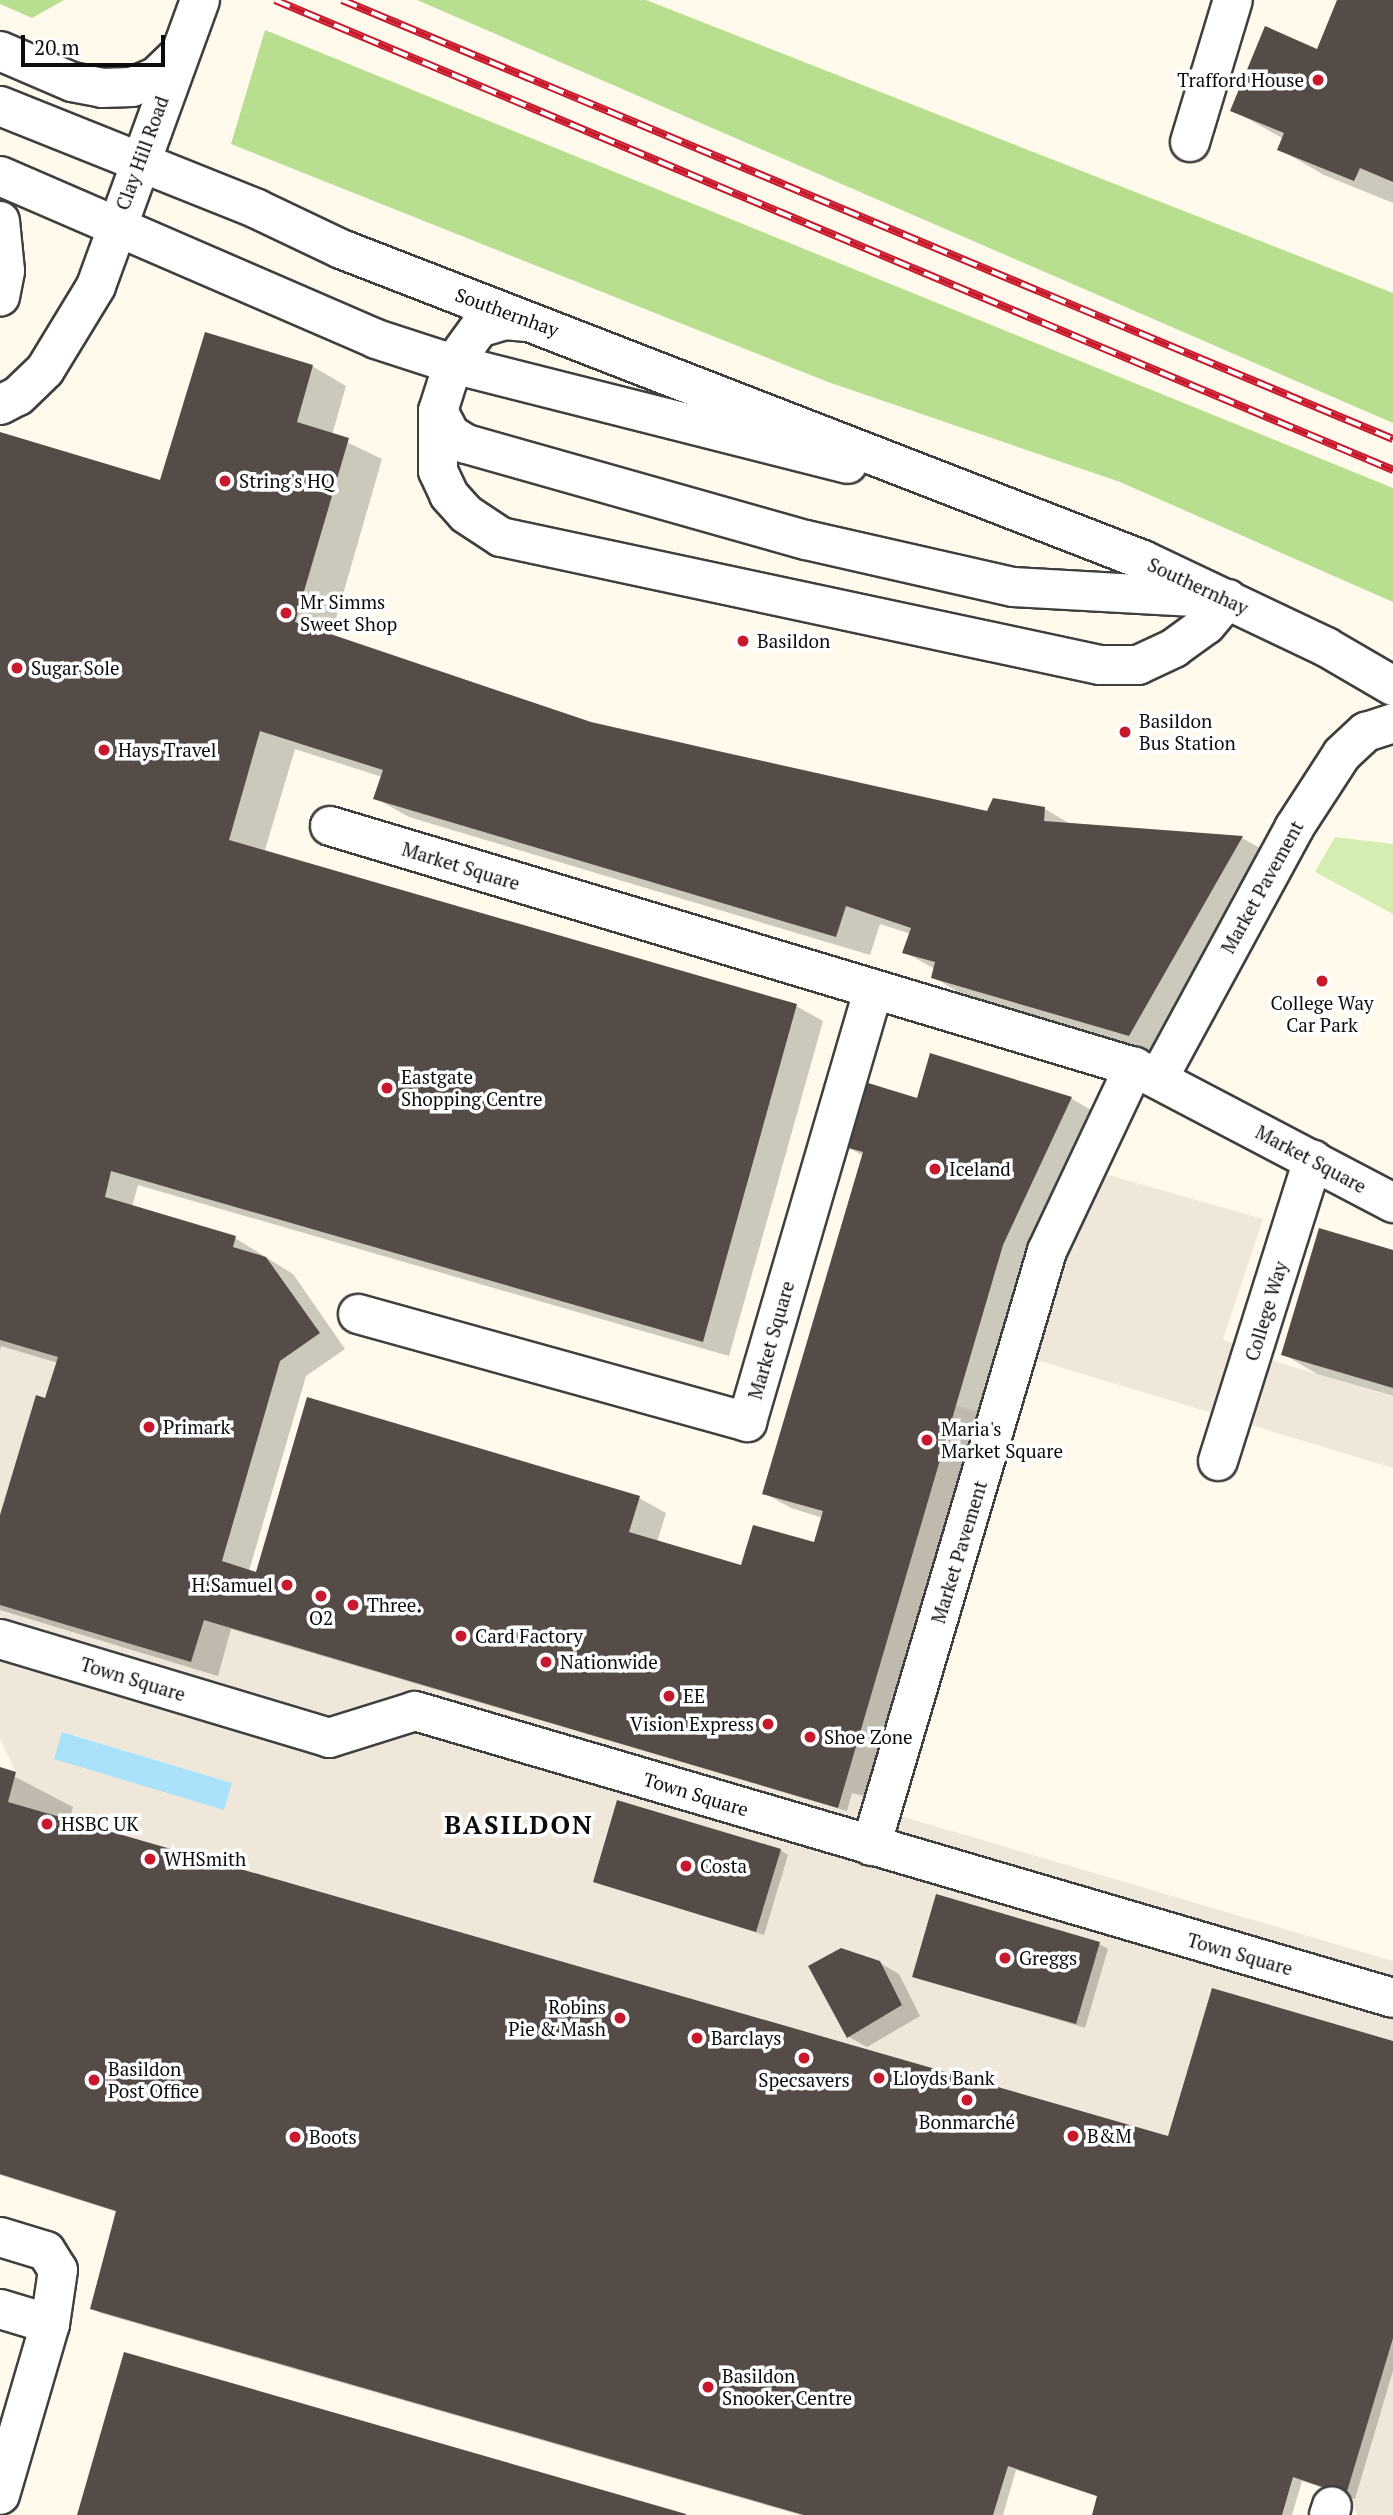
<!DOCTYPE html>
<meta charset="utf-8">
<style>
body{margin:0}
#map{position:relative;width:1393px;height:2515px;overflow:hidden;background:#fffaeb;font-family:"PT Serif",serif}
div>[style]{position:absolute}
[style*='--x']{left:calc(var(--x)*1px);top:calc(var(--y)*1px);width:calc(var(--w)*1px);rotate:calc(var(--a)*1deg)}
.green>*{inset:0;background:#d4edb1}
.forest>*{inset:0;background:#b8df8f}
.plaza>*{inset:0;background:#efe8da}
.water>*{inset:0;background:#aae2fc}
.shadow>*{inset:0;background:#0003}
.building>*{inset:0;background:#554c47}
.roads{filter:drop-shadow(2px 0 #3f3f3f) drop-shadow(-2px 0 #3f3f3f) drop-shadow(0 2px #3f3f3f) drop-shadow(0 -2px #3f3f3f)}
.minor>*{height:38px;margin:-19px;padding:0 19px;transform-origin:19px;border-radius:19px;background:#fff}
.rail>*{height:8px;margin-top:-4px;transform-origin:0;background:repeating-linear-gradient(90deg,#fff 0 16px,#c7182c 0 32px);box-sizing:border-box;border-block:2px solid #c7182c}
.dots>*{width:19px;height:19px;translate:-50% -50%;box-sizing:border-box;border:4px solid #fff;border-radius:50%}
span{translate:-50% -50%;white-space:nowrap;text-align:center;line-height:1.15;-webkit-text-stroke:7px #fff;paint-order:stroke}
.poi-label{font-size:19px;color:#0c0c0c}
.right{translate:-100% -50%;text-align:right}
.left{translate:0 -50%;text-align:left}
.street-label{font-size:19px;color:#0c0c0c}
.district-label{font-size:26px;color:#0c0c0c;font-weight:700;letter-spacing:2px}
.scale{position:absolute;left:21px;top:35px;width:144px;height:32px;box-sizing:border-box;border:4px solid #0c0c0c;border-top:0;padding-left:9px;font-size:21px;line-height:24px;white-space:nowrap;color:#0c0c0c;-webkit-text-stroke:5px #fff;paint-order:stroke}
</style>
<div id="map">
<div class="green">
<i style="clip-path:polygon(1335px 837px,1393px 844px,1393px 914px,1315px 872px)"></i>
</div>
<div class="forest">
<i style="clip-path:polygon(0 0,64px 0,32px 18px,0 4px)"></i>
<i style="clip-path:polygon(417px 0,646px 0,1393px 293px,1393px 423px)"></i>
<i style="clip-path:polygon(265px 30px,1393px 488px,1393px 602px,1120px 482px,828px 382px,231px 144px)"></i>
</div>
<div class="plaza">
<i style="clip-path:polygon(1091px 1170px,1263px 1219px,1223px 1339px,1277px 1362px,1393px 1397px,1393px 1468px,1030px 1358px)"></i>
<i style="clip-path:polygon(0 1340px,58px 1357px,45px 1398px,36px 1396px,0 1515px)"></i>
<i style="clip-path:polygon(evenodd,955px 1405px,1016px 1424px,897px 1815px,1393px 1961px,1393px 2041px,1212px 1988px,1168px 2136px,8px 1802px,16px 1772px,0 1739px,0 1605px,191px 1662px,212px 1595px,845px 1784px,955px 1405px,63px 1732px,232px 1783px,232px 1784px,54px 1758px,63px 1732px,955px 1405px,617px 1800px,780px 1849px,755px 1931px,593px 1882px,617px 1800px,955px 1405px,936px 1895px,1099px 1942px,1076px 2024px,912px 1977px,936px 1895px,955px 1405px,841px 1948px,880px 1961px,902px 2005px,848px 2038px,808px 1967px,841px 1948px)"></i>
<i style="clip-path:polygon(1393px 2336px,1393px 2515px,1358px 2515px,1346px 2495px)"></i>
</div>
<div class="water">
<i style="clip-path:polygon(62px 1732px,232px 1783px,224px 1810px,54px 1759px)"></i>
</div>
<div class="shadow">
<i style="clip-path:polygon(1339px 0,1393px 0,1393px 203px,1324px 175px,1279px 149px,1284px 139px,1232px 110px,1318px 51px)"></i>
<i style="clip-path:polygon(312px 366px,346px 386px,332px 435px,382px 459px,331px 636px,590px 723px,988px 813px,1045px 809px,1072px 825px,1242px 838px,1276px 857px,1163px 1055px,967px 997px,933px 977px,935px 969px,904px 952px,911px 934px,880px 924px,870px 955px,409px 817px,375px 798px,382px 777px,295px 749px,265px 850px,796px 1006px,823px 1021px,729px 1356px,138px 1185px,132px 1207px,235px 1238px,293px 1274px,345px 1349px,306px 1376px,249px 1571px,257px 1574px,639px 1498px,666px 1513px,657px 1542px,743px 1567px,815px 1544px,823px 1518px,791px 1508px,764px 1493px,864px 1156px,847px 1147px,918px 1100px,931px 1055px,1072px 1099px,1098px 1114px,872px 1798px,852px 1793px,847px 1811px,231px 1629px,218px 1676px,0 1610px,0 1521px,58px 1363px,1px 1346px,0 1351px,0 436px,161px 483px)"></i>
<i style="clip-path:polygon(1393px 1252px,1393px 1396px,1317px 1374px,1283px 1354px)"></i>
<i style="clip-path:polygon(0 1769px,73px 1807px,69px 1821px,1169px 2138px,1393px 2042px,1393px 2371px,1355px 2499px,1302px 2481px,1292px 2515px,1093px 2515px,1099px 2497px,1016px 2470px,1003px 2515px,800px 2515px,100px 2313px,92px 2308px,117px 2212px,0 2175px)"></i>
<i style="clip-path:polygon(780px 1850px,788px 1855px,764px 1935px,595px 1882px)"></i>
<i style="clip-path:polygon(1099px 1944px,1108px 1949px,1085px 2028px,914px 1976px)"></i>
<i style="clip-path:polygon(880px 1963px,899px 1974px,920px 2016px,867px 2047px,849px 2037px)"></i>
</div>
<div class="building">
<i style="clip-path:polygon(1337px 0,1393px 0,1393px 182px,1360px 168px,1354px 181px,1277px 150px,1284px 133px,1230px 111px,1265px 26px,1317px 49px)"></i>
<i style="clip-path:polygon(205px 332px,313px 365px,297px 422px,349px 438px,295px 622px,591px 722px,718px 751px,987px 811px,993px 798px,1045px 807px,1044px 821px,1243px 836px,1129px 1036px,931px 978px,935px 962px,902px 953px,911px 928px,846px 906px,836px 937px,373px 799px,383px 770px,260px 731px,229px 840px,797px 1004px,703px 1342px,111px 1171px,105px 1197px,236px 1236px,233px 1247px,266px 1257px,320px 1333px,280px 1361px,222px 1561px,256px 1572px,307px 1397px,640px 1496px,629px 1532px,741px 1565px,753px 1525px,814px 1542px,823px 1511px,762px 1494px,863px 1152px,845px 1147px,865px 1082px,917px 1098px,930px 1053px,1072px 1097px,1003px 1245px,838px 1808px,204px 1620px,191px 1662px,0 1605px,0 1515px,36px 1395px,45px 1398px,58px 1357px,0 1340px,0 432px,160px 480px)"></i>
<i style="clip-path:polygon(1319px 1228px,1393px 1250px,1393px 1388px,1281px 1355px)"></i>
<i style="clip-path:polygon(0 1767px,16px 1772px,8px 1802px,1168px 2136px,1212px 1988px,1393px 2041px,1393px 2338px,1346px 2495px,1293px 2477px,1282px 2515px,1092px 2515px,1097px 2496px,1008px 2466px,993px 2515px,804px 2515px,90px 2309px,116px 2211px,0 2174px)"></i>
<i style="clip-path:polygon(617px 1800px,781px 1849px,756px 1932px,593px 1882px)"></i>
<i style="clip-path:polygon(936px 1894px,1100px 1942px,1076px 2024px,912px 1977px)"></i>
<i style="clip-path:polygon(841px 1948px,880px 1961px,902px 2005px,847px 2038px,808px 1966px)"></i>
<i style="clip-path:polygon(124px 2352px,686px 2514px,686px 2515px,77px 2515px)"></i>
</div>
<div class="roads">
<div class="minor">
<i style="--x:0;--y:51;--w:78;--a:23.3"></i>
<i style="--x:72;--y:82;--w:31;--a:11"></i>
<i style="--x:102;--y:88;--w:30;--a:-2"></i>
<i style="--x:132;--y:87;--w:26;--a:-23"></i>
<i style="--x:156;--y:77;--w:29;--a:-44"></i>
<i style="--x:0;--y:106;--w:277;--a:21.8"></i>
<i style="--x:257;--y:209;--w:93;--a:25.5"></i>
<i style="--x:341;--y:249;--w:860;--a:21.2"></i>
<i style="--x:1143;--y:560;--w:203;--a:25.4"></i>
<i style="--x:1326;--y:647;--w:78;--a:30.2"></i>
<i style="--x:1190;--y:142;--w:148;--a:-73.2"></i>
<i style="--x:0;--y:176;--w:410;--a:23.4"></i>
<i style="--x:376;--y:339;--w:81;--a:18"></i>
<i style="--x:453;--y:364;--w:407;--a:14.2"></i>
<i style="--x:0;--y:221;--w:50;--a:84.3"></i>
<i style="--x:5;--y:271;--w:26;--a:101"></i>
<i style="--x:527;--y:322;--w:22;--a:-175"></i>
<i style="--x:505;--y:320;--w:27;--a:163"></i>
<i style="--x:479;--y:328;--w:44;--a:125.8"></i>
<i style="--x:453;--y:364;--w:49;--a:107.7"></i>
<i style="--x:438;--y:411;--w:60;--a:90"></i>
<i style="--x:438;--y:471;--w:26;--a:65"></i>
<i style="--x:449;--y:495;--w:25;--a:48"></i>
<i style="--x:466;--y:514;--w:42;--a:33.3"></i>
<i style="--x:501;--y:537;--w:613;--a:12.06"></i>
<i style="--x:1100;--y:665;--w:38;--a:0"></i>
<i style="--x:1138;--y:665;--w:40;--a:-25"></i>
<i style="--x:1174;--y:648;--w:39;--a:-36"></i>
<i style="--x:1206;--y:625;--w:34;--a:-50"></i>
<i style="--x:0;--y:405;--w:20;--a:-27"></i>
<i style="--x:18;--y:396;--w:37;--a:-44"></i>
<i style="--x:45;--y:370;--w:98;--a:-58.7"></i>
<i style="--x:96;--y:286;--w:304;--a:-70"></i>
<i style="--x:438;--y:411;--w:26;--a:62"></i>
<i style="--x:450;--y:434;--w:19;--a:32"></i>
<i style="--x:466;--y:444;--w:353;--a:15.8"></i>
<i style="--x:806;--y:540;--w:212;--a:12.8"></i>
<i style="--x:1013;--y:587;--w:195;--a:3.2"></i>
<i style="--x:330;--y:826;--w:839;--a:16.69"></i>
<i style="--x:1134;--y:1067;--w:293;--a:27.7"></i>
<i style="--x:1159;--y:1077;--w:283;--a:-61.5"></i>
<i style="--x:1294;--y:828;--w:88;--a:-57"></i>
<i style="--x:1342;--y:754;--w:33;--a:-43"></i>
<i style="--x:1366;--y:732;--w:28;--a:-18"></i>
<i style="--x:358;--y:1314;--w:404;--a:15.5"></i>
<i style="--x:747;--y:1422;--w:448;--a:-73.7"></i>
<i style="--x:1218;--y:1461;--w:316;--a:-72.5"></i>
<i style="--x:0;--y:1639;--w:344;--a:16.7"></i>
<i style="--x:329;--y:1738;--w:90;--a:-17.4"></i>
<i style="--x:415;--y:1711;--w:1019;--a:16.35"></i>
<i style="--x:871;--y:1846;--w:620;--a:-73.52"></i>
<i style="--x:1047;--y:1251;--w:204;--a:-64.7"></i>
<i style="--x:0;--y:2237;--w:48;--a:16.9"></i>
<i style="--x:46;--y:2251;--w:22;--a:58"></i>
<i style="--x:58;--y:2270;--w:55;--a:98.4"></i>
<i style="--x:50;--y:2324;--w:178;--a:106.3"></i>
<i style="--x:0;--y:2309;--w:52;--a:16.7"></i>
<i style="--x:1329;--y:2515;--w:9;--a:-72"></i>
</div>
</div>
<div class="rail">
<i style="--x:275;--y:0;--w:1213;--a:22.8"></i>
<i style="--x:342;--y:0;--w:1139;--a:22.67"></i>
</div>
<div class="dots">
<i style="left:1318px;top:80px;background:#c7182c"></i>
<i style="left:225px;top:481px;background:#c7182c"></i>
<i style="left:286px;top:613px;background:#c7182c"></i>
<i style="left:743px;top:641px;background:#c7182c"></i>
<i style="left:17px;top:668px;background:#c7182c"></i>
<i style="left:1125px;top:732px;background:#c7182c"></i>
<i style="left:104px;top:750px;background:#c7182c"></i>
<i style="left:1322px;top:981px;background:#c7182c"></i>
<i style="left:387px;top:1088px;background:#c7182c"></i>
<i style="left:935px;top:1169px;background:#c7182c"></i>
<i style="left:149px;top:1427px;background:#c7182c"></i>
<i style="left:927px;top:1440px;background:#c7182c"></i>
<i style="left:287px;top:1585px;background:#c7182c"></i>
<i style="left:321px;top:1596px;background:#c7182c"></i>
<i style="left:353px;top:1605px;background:#c7182c"></i>
<i style="left:461px;top:1636px;background:#c7182c"></i>
<i style="left:546px;top:1662px;background:#c7182c"></i>
<i style="left:669px;top:1696px;background:#c7182c"></i>
<i style="left:768px;top:1724px;background:#c7182c"></i>
<i style="left:810px;top:1737px;background:#c7182c"></i>
<i style="left:47px;top:1824px;background:#c7182c"></i>
<i style="left:150px;top:1859px;background:#c7182c"></i>
<i style="left:686px;top:1866px;background:#c7182c"></i>
<i style="left:1005px;top:1958px;background:#c7182c"></i>
<i style="left:620px;top:2018px;background:#c7182c"></i>
<i style="left:697px;top:2038px;background:#c7182c"></i>
<i style="left:804px;top:2058px;background:#c7182c"></i>
<i style="left:879px;top:2078px;background:#c7182c"></i>
<i style="left:94px;top:2080px;background:#c7182c"></i>
<i style="left:967px;top:2100px;background:#c7182c"></i>
<i style="left:1073px;top:2136px;background:#c7182c"></i>
<i style="left:295px;top:2137px;background:#c7182c"></i>
<i style="left:708px;top:2387px;background:#c7182c"></i>
</div>
<div class="poi-label">
<span class="right" style="left:1304px;top:80px">Trafford House</span>
<span class="left" style="left:239px;top:481px">String's HQ</span>
<span class="left" style="left:300px;top:613px">Mr Simms<br>Sweet Shop</span>
<span class="left" style="left:757px;top:641px">Basildon</span>
<span class="left" style="left:31px;top:668px">Sugar Sole</span>
<span class="left" style="left:1139px;top:732px">Basildon<br>Bus Station</span>
<span class="left" style="left:118px;top:750px">Hays Travel</span>
<span style="left:1322px;top:1014px">College Way<br>Car Park</span>
<span class="left" style="left:401px;top:1088px">Eastgate<br>Shopping Centre</span>
<span class="left" style="left:949px;top:1169px">Iceland</span>
<span class="left" style="left:163px;top:1427px">Primark</span>
<span class="left" style="left:941px;top:1440px">Maria's<br>Market Square</span>
<span class="right" style="left:273px;top:1585px">H.Samuel</span>
<span class="left" style="left:367px;top:1605px">Three.</span>
<span style="left:321px;top:1618px">O2</span>
<span class="left" style="left:475px;top:1636px">Card Factory</span>
<span class="left" style="left:560px;top:1662px">Nationwide</span>
<span class="left" style="left:683px;top:1696px">EE</span>
<span class="right" style="left:754px;top:1724px">Vision Express</span>
<span class="left" style="left:824px;top:1737px">Shoe Zone</span>
<span class="left" style="left:61px;top:1824px">HSBC UK</span>
<span class="left" style="left:164px;top:1859px">WHSmith</span>
<span class="left" style="left:700px;top:1866px">Costa</span>
<span class="left" style="left:1019px;top:1958px">Greggs</span>
<span class="right" style="left:606px;top:2018px">Robins<br>Pie &amp; Mash</span>
<span class="left" style="left:711px;top:2038px">Barclays</span>
<span class="left" style="left:108px;top:2080px">Basildon<br>Post Office</span>
<span class="left" style="left:893px;top:2078px">Lloyds Bank</span>
<span style="left:804px;top:2080px">Specsavers</span>
<span style="left:967px;top:2122px">Bonmarché</span>
<span class="left" style="left:1087px;top:2136px">B&amp;M</span>
<span class="left" style="left:309px;top:2137px">Boots</span>
<span class="left" style="left:722px;top:2387px">Basildon<br>Snooker Centre</span>
</div>
<div class="street-label">
<span style="left:142px;top:153px;rotate:-70deg">Clay Hill Road</span>
<span style="left:507px;top:312px;rotate:20deg">Southernhay</span>
<span style="left:1198px;top:586px;rotate:25deg">Southernhay</span>
<span style="left:461px;top:866px;rotate:17deg">Market Square</span>
<span style="left:1262px;top:887px;rotate:-61deg">Market Pavement</span>
<span style="left:1311px;top:1159px;rotate:28deg">Market Square</span>
<span style="left:1266px;top:1311px;rotate:-73deg">College Way</span>
<span style="left:771px;top:1340px;rotate:-74deg">Market Square</span>
<span style="left:959px;top:1552px;rotate:-73deg">Market Pavement</span>
<span style="left:133px;top:1679px;rotate:17deg">Town Square</span>
<span style="left:696px;top:1794px;rotate:17deg">Town Square</span>
<span style="left:1240px;top:1954px;rotate:16deg">Town Square</span>
</div>
<div class="district-label">
<span style="left:519px;top:1825px">BASILDON</span>
</div>
<div class="scale">20 m</div>
</div>
